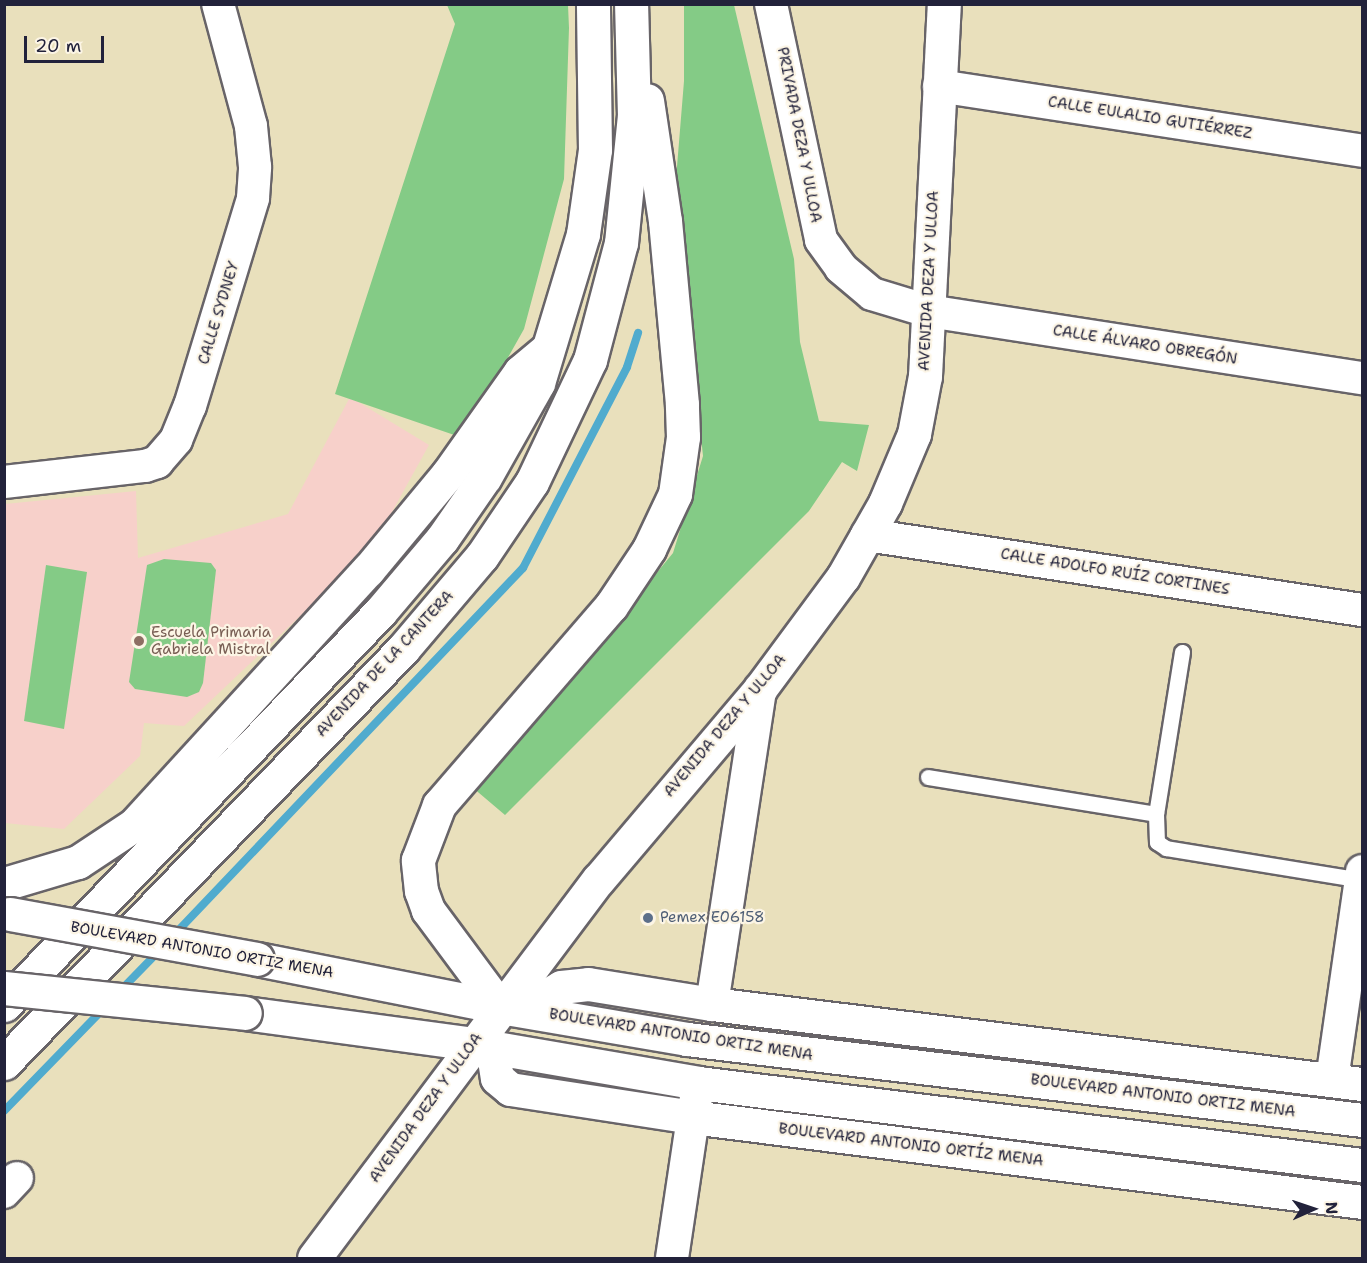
<!DOCTYPE html>
<meta charset="utf-8">
<style>
body{margin:0}
#map{position:relative;width:1367px;height:1263px;overflow:hidden;background:#e9e0bc;font-family:"Shantell Sans",sans-serif}
div>[style]{position:absolute}
[style*='--x']{left:calc(var(--x)*1px);top:calc(var(--y)*1px);width:calc(var(--w)*1px);rotate:calc(var(--a)*1deg)}
.built>*{inset:0;background:#f7d0ca}
.green>*{inset:0;background:#84cb86}
.stream>*{height:8px;margin:-4px;padding:0 4px;transform-origin:4px;border-radius:4px;background:#50abce}
.roads{filter:drop-shadow(2px 0 #686468) drop-shadow(-2px 0 #686468) drop-shadow(0 2px #686468) drop-shadow(0 -2px #686468)}
.service>*{height:15px;margin:-7.5px;padding:0 7.5px;transform-origin:7.5px;border-radius:7.5px;background:#fff}
.minor>*{height:32px;margin:-16px;padding:0 16px;transform-origin:16px;border-radius:16px;background:#fff}
.tertiary>*{height:33px;margin:-16.5px;padding:0 16.5px;transform-origin:16.5px;border-radius:16.5px;background:#fff}
.primary>*{height:33px;margin:-16.5px;padding:0 16.5px;transform-origin:16.5px;border-radius:16.5px;background:#fff}
.bridges{filter:drop-shadow(2px 0 #686468) drop-shadow(-2px 0 #686468) drop-shadow(0 2px #686468) drop-shadow(0 -2px #686468)}
.primary-bridge>*{height:33px;margin:-16.5px;padding:0 16.5px;transform-origin:16.5px;border-radius:16.5px;background:#fff}
.dots>*{width:16px;height:16px;translate:-50% -50%;box-sizing:border-box;border:3px solid #fcf5e5;border-radius:50%}
span{translate:-50% -50%;white-space:nowrap;text-align:center;line-height:1.15;-webkit-text-stroke:4.5px #fcf5e5;paint-order:stroke}
.street-label{font-size:15px;color:#22223b}
.education-label{font-size:15px;color:#785e54}
.left{translate:0 -50%;text-align:left}
.service-label{font-size:15px;color:#4e5e75}
.frame{position:absolute;inset:0;border:6px solid #22223b;pointer-events:none}
.north{position:absolute;left:1283px;top:1179px;width:60px;height:60px;-webkit-text-stroke:4px #fcf5e5;paint-order:stroke;rotate:87deg;font-size:16px;font-weight:700;line-height:24px;text-align:center;color:#22223b}
.north::after{content:'';display:block;margin:auto;width:21px;height:27px;background:#22223b;clip-path:polygon(50% 0,100% 100%,50% 72%,0 100%)}
.scale{position:absolute;left:24px;top:36px;width:80px;height:27px;box-sizing:border-box;border:3px solid #22223b;border-top:0;padding-left:8px;font-size:18px;line-height:21px;white-space:nowrap;color:#22223b;-webkit-text-stroke:4px #fcf5e5;paint-order:stroke}
</style>
<div id="map">
<div class="built">
<i style="clip-path:polygon(350px 397px,429px 445px,372px 548px,184px 726px,144px 723px,140px 756px,64px 829px,5px 823px,5px 504px,136px 491px,138px 558px,288px 514px)"></i>
</div>
<div class="green">
<i style="clip-path:polygon(447px 5px,568px 5px,569px 28px,564px 179px,524px 329px,463px 438px,335px 394px,455px 24px)"></i>
<i style="clip-path:polygon(684px 5px,734px 5px,794px 259px,800px 342px,819px 421px,869px 425px,857px 471px,842px 462px,809px 511px,505px 815px,472px 787px,567px 682px,673px 553px,703px 456px,675px 191px,684px 81px)"></i>
<i style="clip-path:polygon(164px 559px,211px 563px,216px 570px,203px 683px,199px 692px,187px 697px,135px 689px,129px 682px,147px 565px)"></i>
<i style="clip-path:polygon(46px 565px,87px 572px,64px 729px,24px 721px)"></i>
</div>
<div class="stream">
<i style="--x:173;--y:936;--w:508;--a:-46.44"></i>
<i style="--x:523;--y:568;--w:226;--a:-62.6"></i>
<i style="--x:627;--y:367;--w:36;--a:-72"></i>
<i style="--x:119;--y:992;--w:59;--a:-45.7"></i>
<i style="--x:4;--y:1111;--w:146;--a:-45.8"></i>
</div>
<div class="roads">
<div class="service">
<i style="--x:1182;--y:652;--w:164;--a:99.1"></i>
<i style="--x:1156;--y:814;--w:28;--a:88"></i>
<i style="--x:1157;--y:842;--w:11;--a:34"></i>
<i style="--x:1166;--y:848;--w:198;--a:9.3"></i>
<i style="--x:928;--y:777;--w:231;--a:9.2"></i>
</div>
<div class="minor">
<i style="--x:771;--y:4;--w:241;--a:78"></i>
<i style="--x:821;--y:240;--w:34;--a:54"></i>
<i style="--x:841;--y:268;--w:40;--a:40"></i>
<i style="--x:872;--y:294;--w:59;--a:16.9"></i>
<i style="--x:928;--y:311;--w:439;--a:8.8"></i>
<i style="--x:939;--y:86;--w:428;--a:8.7"></i>
<i style="--x:4;--y:482;--w:142;--a:-6.5"></i>
<i style="--x:145;--y:466;--w:13;--a:-18"></i>
<i style="--x:157;--y:462;--w:29;--a:-49"></i>
<i style="--x:176;--y:440;--w:37;--a:-68"></i>
<i style="--x:190;--y:406;--w:217;--a:-73.1"></i>
<i style="--x:253;--y:198;--w:31;--a:-86"></i>
<i style="--x:255;--y:167;--w:41;--a:-95.6"></i>
<i style="--x:251;--y:126;--w:126;--a:-105.1"></i>
<i style="--x:867;--y:535;--w:501;--a:8.62"></i>
<i style="--x:712;--y:1004;--w:319;--a:-81.3"></i>
<i style="--x:1332;--y:1080;--w:211;--a:-81.8"></i>
<i style="--x:4;--y:1192;--w:19;--a:-47"></i>
<i style="--x:672;--y:1258;--w:170;--a:-81.5"></i>
</div>
<div class="tertiary">
<i style="--x:522;--y:1010;--w:45;--a:-30.5"></i>
<i style="--x:561;--y:987;--w:27;--a:-6"></i>
<i style="--x:588;--y:984;--w:126;--a:9.2"></i>
<i style="--x:712;--y:1004;--w:655;--a:7.02"></i>
<i style="--x:492;--y:1047;--w:31;--a:81"></i>
<i style="--x:497;--y:1078;--w:17;--a:40"></i>
<i style="--x:510;--y:1089;--w:184;--a:8.7"></i>
<i style="--x:692;--y:1117;--w:675;--a:7.23"></i>
<i style="--x:314;--y:1258;--w:474;--a:-53.1"></i>
<i style="--x:599;--y:879;--w:249;--a:-49.7"></i>
<i style="--x:760;--y:689;--w:139;--a:-53.5"></i>
<i style="--x:843;--y:577;--w:85;--a:-60.4"></i>
<i style="--x:885;--y:503;--w:75;--a:-67.2"></i>
<i style="--x:914;--y:434;--w:59;--a:-79.3"></i>
<i style="--x:925;--y:376;--w:372;--a:-87.1"></i>
</div>
<div class="primary">
<i style="--x:4;--y:884;--w:77;--a:-16.6"></i>
<i style="--x:78;--y:862;--w:67;--a:-33.5"></i>
<i style="--x:134;--y:825;--w:346;--a:-47.5"></i>
<i style="--x:368;--y:570;--w:124;--a:-50.3"></i>
<i style="--x:447;--y:475;--w:126;--a:-54.7"></i>
<i style="--x:520;--y:372;--w:34;--a:-40"></i>
<i style="--x:257;--y:959;--w:248;--a:11.2"></i>
<i style="--x:500;--y:1007;--w:190;--a:9.7"></i>
<i style="--x:687;--y:1039;--w:680;--a:6.84"></i>
<i style="--x:4;--y:1005;--w:544;--a:-46.27"></i>
<i style="--x:380;--y:612;--w:96;--a:-49.7"></i>
<i style="--x:442;--y:539;--w:75;--a:-55.3"></i>
<i style="--x:485;--y:477;--w:108;--a:-60.6"></i>
<i style="--x:538;--y:383;--w:156;--a:-73.2"></i>
<i style="--x:583;--y:234;--w:85;--a:-81.9"></i>
<i style="--x:595;--y:150;--w:146;--a:-90.8"></i>
<i style="--x:500;--y:1007;--w:121;--a:-126.6"></i>
<i style="--x:428;--y:910;--w:20;--a:-110"></i>
<i style="--x:421;--y:891;--w:31;--a:-96"></i>
<i style="--x:418;--y:860;--w:59;--a:-69.1"></i>
<i style="--x:439;--y:805;--w:263;--a:-49.2"></i>
<i style="--x:611;--y:606;--w:69;--a:-56.3"></i>
<i style="--x:649;--y:549;--w:61;--a:-64.7"></i>
<i style="--x:675;--y:494;--w:58;--a:-82"></i>
<i style="--x:683;--y:437;--w:33;--a:-92"></i>
<i style="--x:682;--y:404;--w:184;--a:-95.3"></i>
<i style="--x:665;--y:221;--w:122;--a:-98.5"></i>
<i style="--x:245;--y:1013;--w:230;--a:7.7"></i>
<i style="--x:473;--y:1044;--w:228;--a:9.8"></i>
<i style="--x:698;--y:1083;--w:669;--a:7.04"></i>
<i style="--x:4;--y:1063;--w:575;--a:-46.06"></i>
<i style="--x:403;--y:649;--w:122;--a:-49.7"></i>
<i style="--x:482;--y:556;--w:89;--a:-56"></i>
<i style="--x:532;--y:482;--w:135;--a:-64.6"></i>
<i style="--x:590;--y:360;--w:121;--a:-75.2"></i>
<i style="--x:621;--y:243;--w:128;--a:-84.2"></i>
<i style="--x:634;--y:116;--w:112;--a:-91.5"></i>
</div>
</div>
<div class="bridges">
<div class="primary-bridge">
<i style="--x:10;--y:914;--w:251;--a:10.3"></i>
<i style="--x:4;--y:988;--w:242;--a:5.9"></i>
</div>
</div>
<div class="dots">
<i style="left:139px;top:641px;background:#8d6e63"></i>
<i style="left:648px;top:918px;background:#5c6f8a"></i>
</div>
<div class="street-label">
<span style="left:1150px;top:118px;rotate:9deg">CALLE EULALIO GUTIÉRREZ</span>
<span style="left:799px;top:135px;rotate:79deg">PRIVADA DEZA Y ULLOA</span>
<span style="left:929px;top:281px;rotate:-87deg">AVENIDA DEZA Y ULLOA</span>
<span style="left:219px;top:313px;rotate:-73deg">CALLE SYDNEY</span>
<span style="left:1145px;top:345px;rotate:9deg">CALLE ÁLVARO OBREGÓN</span>
<span style="left:1115px;top:572px;rotate:9deg">CALLE ADOLFO RUÍZ CORTINES</span>
<span style="left:385px;top:664px;rotate:-47deg">AVENIDA DE LA CANTERA</span>
<span style="left:725px;top:726px;rotate:-50deg">AVENIDA DEZA Y ULLOA</span>
<span style="left:202px;top:950px;rotate:10deg">BOULEVARD ANTONIO ORTIZ MENA</span>
<span style="left:681px;top:1035px;rotate:9deg">BOULEVARD ANTONIO ORTIZ MENA</span>
<span style="left:1163px;top:1096px;rotate:7deg">BOULEVARD ANTONIO ORTIZ MENA</span>
<span style="left:426px;top:1108px;rotate:-54deg">AVENIDA DEZA Y ULLOA</span>
<span style="left:911px;top:1145px;rotate:7deg">BOULEVARD ANTONIO ORTÍZ MENA</span>
</div>
<div class="education-label">
<span class="left" style="left:151px;top:641px">Escuela Primaria<br>Gabriela Mistral</span>
</div>
<div class="service-label">
<span class="left" style="left:660px;top:918px">Pemex E06158</span>
</div>
<div class="frame"></div>
<div class="north">N</div>
<div class="scale">20 m</div>
</div>
